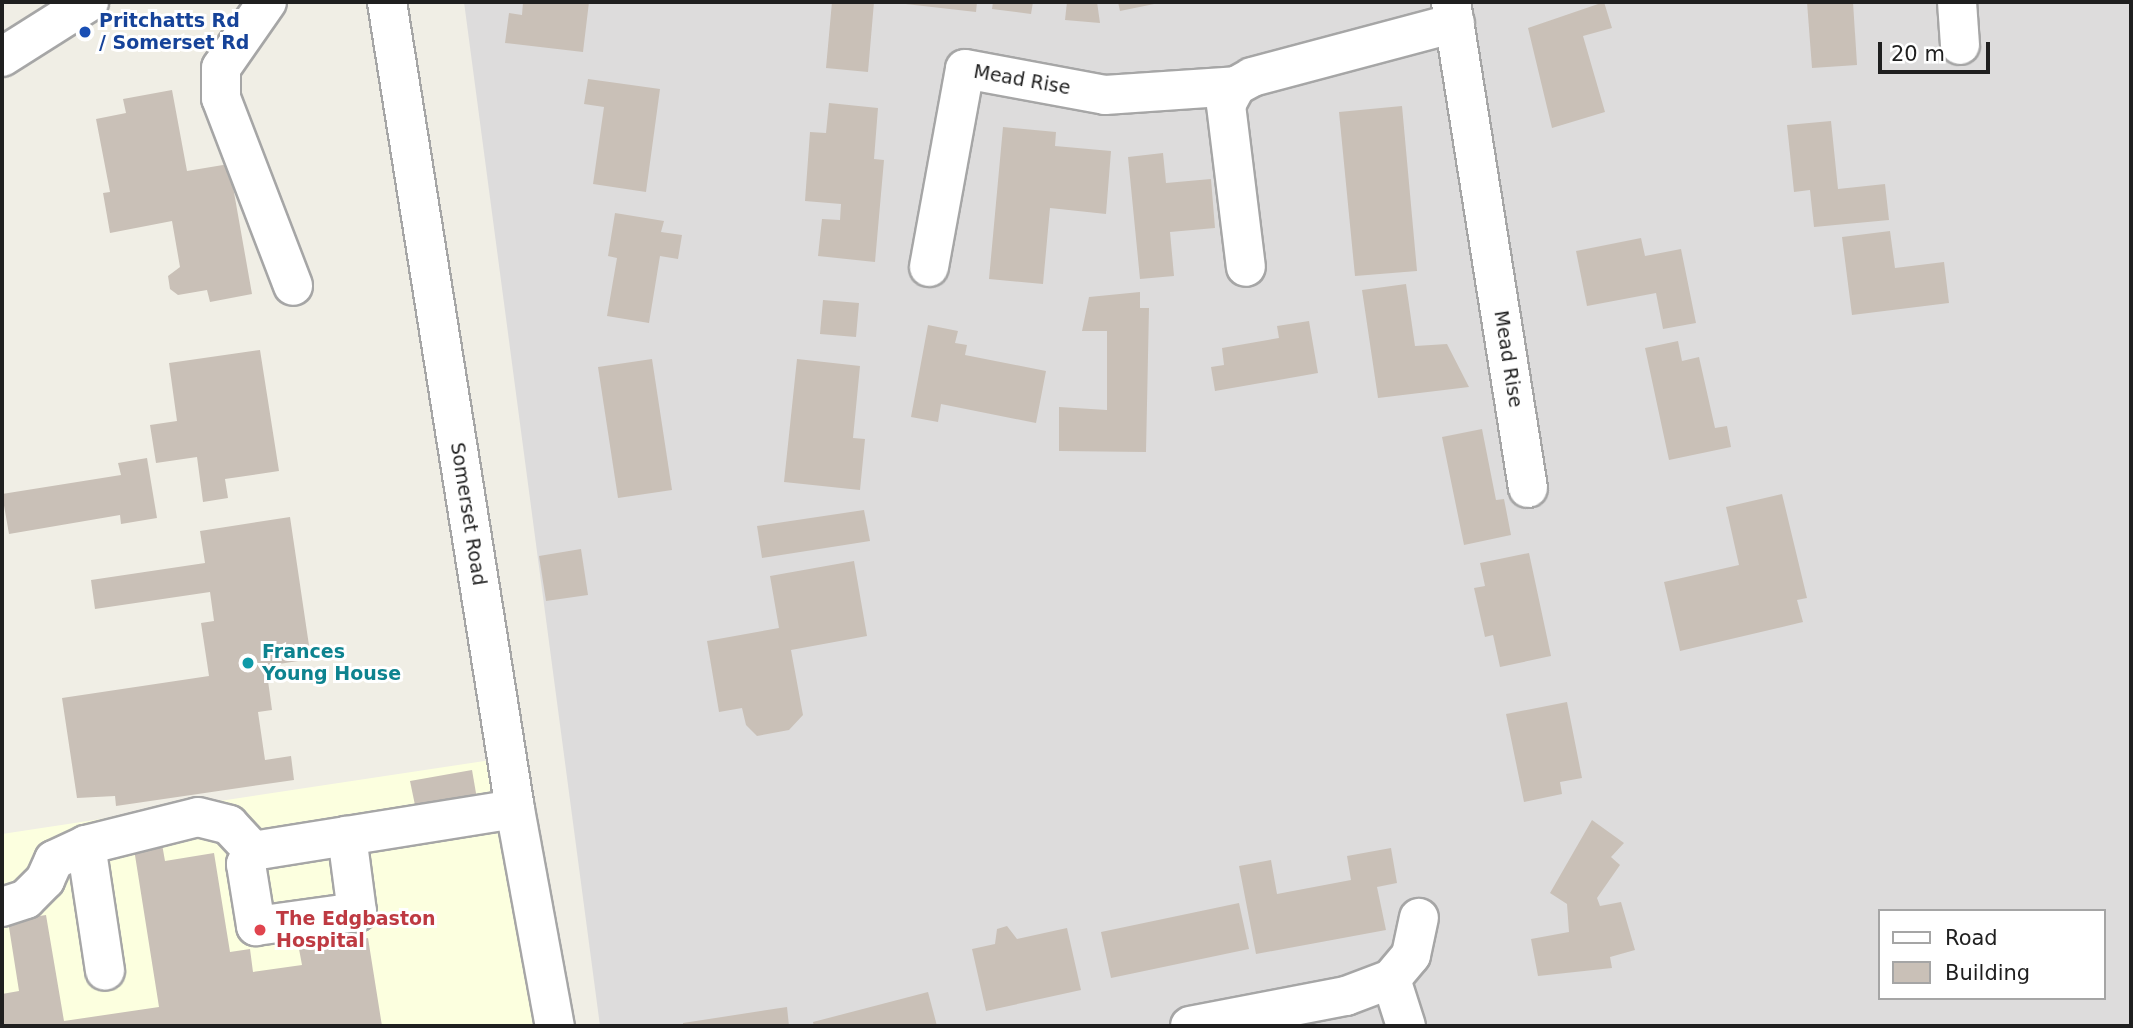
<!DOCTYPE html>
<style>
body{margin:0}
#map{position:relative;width:2133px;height:1028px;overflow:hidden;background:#f0eee5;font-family:"DejaVu Sans",sans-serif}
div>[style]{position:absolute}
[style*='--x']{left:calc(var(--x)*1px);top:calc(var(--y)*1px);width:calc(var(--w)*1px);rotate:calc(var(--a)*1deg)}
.residential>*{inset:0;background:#dddcdc}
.education>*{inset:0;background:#fcffdf}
.building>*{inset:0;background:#c9c0b7}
.roads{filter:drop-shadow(2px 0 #a6a6a6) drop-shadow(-2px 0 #a6a6a6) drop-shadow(0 2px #a6a6a6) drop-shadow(0 -2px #a6a6a6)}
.minor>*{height:38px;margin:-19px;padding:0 19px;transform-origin:19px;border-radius:19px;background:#fff}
.dots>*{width:19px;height:19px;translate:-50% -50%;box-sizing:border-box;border:4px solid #fff;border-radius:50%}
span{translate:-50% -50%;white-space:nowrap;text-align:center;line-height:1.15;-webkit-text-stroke:6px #fff;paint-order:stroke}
.transit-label{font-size:19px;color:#164399;font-weight:700}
.left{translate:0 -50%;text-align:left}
.street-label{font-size:19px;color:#1f1f1f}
.culture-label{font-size:19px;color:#0d838f;font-weight:700}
.health-label{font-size:19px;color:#be3a42;font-weight:700}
.frame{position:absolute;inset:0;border:4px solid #1f1f1f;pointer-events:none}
.legend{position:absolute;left:1878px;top:909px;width:228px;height:91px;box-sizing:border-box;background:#fff;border:2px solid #a5a5a5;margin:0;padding:9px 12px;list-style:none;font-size:21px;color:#1f1f1f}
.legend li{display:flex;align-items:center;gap:14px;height:35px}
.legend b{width:35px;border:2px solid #a5a5a5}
.scale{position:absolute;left:1878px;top:42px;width:112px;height:32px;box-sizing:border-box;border:4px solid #1f1f1f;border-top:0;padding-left:9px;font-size:21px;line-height:24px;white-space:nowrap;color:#1f1f1f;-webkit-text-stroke:5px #fff;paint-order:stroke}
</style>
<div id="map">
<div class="residential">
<i style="clip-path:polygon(evenodd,464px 2px,2131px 2px,2131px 1026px,600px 1026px,464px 2px,1879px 911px,2103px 911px,2103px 998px,1879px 998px,1879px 911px)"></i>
</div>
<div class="education">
<i style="clip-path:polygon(491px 760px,535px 1026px,2px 1026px,2px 834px)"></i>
</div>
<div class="building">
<i style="clip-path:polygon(523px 2px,589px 2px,583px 52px,505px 43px,509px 13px,522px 15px)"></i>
<i style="clip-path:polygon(832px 2px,874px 2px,868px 72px,826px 68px)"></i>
<i style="clip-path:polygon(888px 2px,977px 2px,976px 12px)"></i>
<i style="clip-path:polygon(993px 2px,1033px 2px,1031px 14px,992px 9px)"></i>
<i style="clip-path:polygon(1067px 2px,1097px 2px,1100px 23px,1065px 20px)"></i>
<i style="clip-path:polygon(1118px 2px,1159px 2px,1159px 3px,1120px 11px)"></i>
<i style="clip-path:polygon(1604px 2px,1612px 28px,1583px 36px,1605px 112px,1552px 128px,1528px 28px)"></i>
<i style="clip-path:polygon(1807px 2px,1853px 2px,1857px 65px,1812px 68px)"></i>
<i style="clip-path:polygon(588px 79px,660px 89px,646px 192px,593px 184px,604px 107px,584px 104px)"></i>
<i style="clip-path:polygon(172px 90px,187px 171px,229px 164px,252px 294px,210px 302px,207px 290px,178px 295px,170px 289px,168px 276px,180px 267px,172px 221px,110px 233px,103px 193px,110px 192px,96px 119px,126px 113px,123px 99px)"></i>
<i style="clip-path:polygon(829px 103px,878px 108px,874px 159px,884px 160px,875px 262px,818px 256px,822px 219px,840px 220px,841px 204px,805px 201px,810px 132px,826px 133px)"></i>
<i style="clip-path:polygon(1402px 106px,1417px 271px,1355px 276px,1339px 112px)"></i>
<i style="clip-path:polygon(1831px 121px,1838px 189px,1885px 184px,1889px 220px,1814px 227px,1810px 190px,1794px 192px,1787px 125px)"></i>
<i style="clip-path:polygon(1003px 127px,1056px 132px,1055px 146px,1111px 151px,1106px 214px,1050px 208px,1043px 284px,989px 279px)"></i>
<i style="clip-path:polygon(1163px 153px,1166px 183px,1211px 179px,1215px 228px,1170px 232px,1174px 276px,1140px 279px,1128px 157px)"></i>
<i style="clip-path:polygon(615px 213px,664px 221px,661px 232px,682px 235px,678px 259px,660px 256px,649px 323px,607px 316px,617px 258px,608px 256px)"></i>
<i style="clip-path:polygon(1890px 231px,1895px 268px,1944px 262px,1949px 303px,1852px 315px,1842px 237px)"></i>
<i style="clip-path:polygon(1641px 238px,1645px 256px,1681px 249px,1696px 323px,1663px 329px,1656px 293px,1587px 306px,1576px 251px)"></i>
<i style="clip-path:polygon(1406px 284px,1415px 346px,1447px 344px,1469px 387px,1378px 398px,1362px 290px)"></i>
<i style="clip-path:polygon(1140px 292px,1140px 308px,1149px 308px,1146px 452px,1059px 451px,1059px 407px,1107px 410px,1107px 331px,1082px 331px,1089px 297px)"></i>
<i style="clip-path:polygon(823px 300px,859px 303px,856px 337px,820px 334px)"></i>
<i style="clip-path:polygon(1309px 321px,1318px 373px,1215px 391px,1211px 367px,1224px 365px,1222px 348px,1279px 338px,1277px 326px)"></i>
<i style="clip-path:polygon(928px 325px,958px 331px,955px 343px,967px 345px,965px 355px,1046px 371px,1036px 423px,941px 404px,938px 422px,911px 417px)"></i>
<i style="clip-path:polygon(1678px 341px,1682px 361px,1699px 357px,1715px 428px,1727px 426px,1731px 447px,1669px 460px,1645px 348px)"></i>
<i style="clip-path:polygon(260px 350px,279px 471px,225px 479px,228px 498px,203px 502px,197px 457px,156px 463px,150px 425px,177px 421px,169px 363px)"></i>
<i style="clip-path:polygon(652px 359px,672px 490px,618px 498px,598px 367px)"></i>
<i style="clip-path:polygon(797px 359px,860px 366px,853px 438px,865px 439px,860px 490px,784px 482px)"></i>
<i style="clip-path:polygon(1482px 429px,1496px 500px,1504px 499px,1511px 535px,1464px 545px,1442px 437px)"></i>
<i style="clip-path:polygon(147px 458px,157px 518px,121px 524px,120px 515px,9px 534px,2px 494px,121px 475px,118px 463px)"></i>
<i style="clip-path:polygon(1782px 494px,1807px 598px,1797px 600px,1803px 622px,1680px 651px,1664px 582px,1739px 565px,1726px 507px)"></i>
<i style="clip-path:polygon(864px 510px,870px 541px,762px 558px,757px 526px)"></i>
<i style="clip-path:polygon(290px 517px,311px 659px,266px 666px,272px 710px,258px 712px,265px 760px,291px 756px,294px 780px,116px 806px,115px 796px,77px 798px,62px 698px,209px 676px,201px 623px,214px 621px,210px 592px,95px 609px,91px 580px,205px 563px,200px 531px)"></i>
<i style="clip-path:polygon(581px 549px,588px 595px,546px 601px,539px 556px)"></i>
<i style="clip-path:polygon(1529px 553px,1551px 656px,1500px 667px,1493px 635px,1485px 637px,1474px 588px,1485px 586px,1480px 563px)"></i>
<i style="clip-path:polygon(854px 561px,867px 636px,791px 650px,803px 715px,789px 730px,757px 736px,746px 725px,742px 708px,719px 712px,707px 641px,779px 628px,770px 576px)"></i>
<i style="clip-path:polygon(1567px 702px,1582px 778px,1560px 782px,1562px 794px,1524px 802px,1506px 714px)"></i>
<i style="clip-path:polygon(472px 770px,477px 799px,416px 810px,410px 781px)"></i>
<i style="clip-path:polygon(1592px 820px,1624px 843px,1611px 857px,1620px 865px,1597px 898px,1600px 906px,1621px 902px,1635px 950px,1610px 957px,1612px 968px,1538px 976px,1531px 939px,1569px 932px,1567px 904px,1550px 893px)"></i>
<i style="clip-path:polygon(162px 844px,165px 861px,214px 853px,230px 952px,250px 949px,253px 972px,302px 965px,299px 949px,368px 938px,382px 1026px,4px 1026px,2px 994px,19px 991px,8px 921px,46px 915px,64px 1021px,159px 1007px,134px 849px)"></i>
<i style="clip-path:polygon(1391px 848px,1397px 883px,1377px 887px,1386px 930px,1256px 954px,1239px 866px,1271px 860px,1277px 894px,1351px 880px,1347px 856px)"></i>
<i style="clip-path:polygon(1239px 903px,1249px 949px,1111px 978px,1101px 932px)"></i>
<i style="clip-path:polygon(1007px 926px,1017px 939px,1067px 928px,1081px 990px,986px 1011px,972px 949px,995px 944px,997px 929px)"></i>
<i style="clip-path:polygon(928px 992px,937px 1026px,814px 1026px,813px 1022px)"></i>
<i style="clip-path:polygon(787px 1007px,789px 1026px,683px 1026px,683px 1023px)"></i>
</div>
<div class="roads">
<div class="minor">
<i style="--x:267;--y:2;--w:80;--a:124.9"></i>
<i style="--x:221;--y:68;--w:30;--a:90"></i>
<i style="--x:221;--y:98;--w:201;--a:69"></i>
<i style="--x:387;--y:2;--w:817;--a:80.99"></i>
<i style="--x:515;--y:809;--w:221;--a:79.6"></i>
<i style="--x:1451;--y:2;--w:492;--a:81"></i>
<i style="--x:1957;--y:2;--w:43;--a:86"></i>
<i style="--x:2;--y:57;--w:103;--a:-32.3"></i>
<i style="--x:1236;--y:86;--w:21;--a:118"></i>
<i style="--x:1226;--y:105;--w:163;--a:83"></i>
<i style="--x:929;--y:267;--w:201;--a:-79.7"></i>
<i style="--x:965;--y:69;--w:142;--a:10.5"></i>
<i style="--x:1105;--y:95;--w:131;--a:-3.9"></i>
<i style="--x:1236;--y:86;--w:18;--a:-29"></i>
<i style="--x:1252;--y:77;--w:210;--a:-14.9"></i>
<i style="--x:86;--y:845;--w:127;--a:81.4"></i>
<i style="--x:253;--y:851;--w:15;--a:118"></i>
<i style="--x:246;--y:864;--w:63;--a:80.8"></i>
<i style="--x:256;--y:926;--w:102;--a:-7.9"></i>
<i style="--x:357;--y:912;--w:77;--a:-97.5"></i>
<i style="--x:2;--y:907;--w:25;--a:-18"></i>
<i style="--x:26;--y:899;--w:27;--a:-45"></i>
<i style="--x:45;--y:880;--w:22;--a:-66"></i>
<i style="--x:54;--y:860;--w:35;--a:-25"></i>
<i style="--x:86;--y:845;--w:115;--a:-14"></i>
<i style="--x:198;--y:817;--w:32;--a:14"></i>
<i style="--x:229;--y:825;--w:35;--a:47"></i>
<i style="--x:253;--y:851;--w:265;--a:-9.1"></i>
<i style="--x:1391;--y:979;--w:49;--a:72.3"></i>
<i style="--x:1190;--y:1026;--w:159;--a:-10.9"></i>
<i style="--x:1346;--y:996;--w:48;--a:-20.7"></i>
<i style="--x:1391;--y:979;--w:31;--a:-50"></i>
<i style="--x:1411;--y:955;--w:38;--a:-78"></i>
</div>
</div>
<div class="dots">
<i style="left:85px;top:32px;background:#1a4fb4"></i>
<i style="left:248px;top:663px;background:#0f9aa8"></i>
<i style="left:260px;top:930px;background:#e0444e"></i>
</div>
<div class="transit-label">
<span class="left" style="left:99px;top:32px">Pritchatts Rd<br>/ Somerset Rd</span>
</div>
<div class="street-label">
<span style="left:1022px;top:80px;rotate:10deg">Mead Rise</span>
<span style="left:1508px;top:359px;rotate:81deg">Mead Rise</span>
<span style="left:468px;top:514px;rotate:81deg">Somerset Road</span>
</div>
<div class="culture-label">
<span class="left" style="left:262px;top:663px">Frances<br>Young House</span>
</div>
<div class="health-label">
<span class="left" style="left:276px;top:930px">The Edgbaston<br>Hospital</span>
</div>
<div class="frame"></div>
<ul class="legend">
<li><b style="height:9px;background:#fff"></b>Road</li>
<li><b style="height:19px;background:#c9c0b7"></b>Building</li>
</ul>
<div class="scale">20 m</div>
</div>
